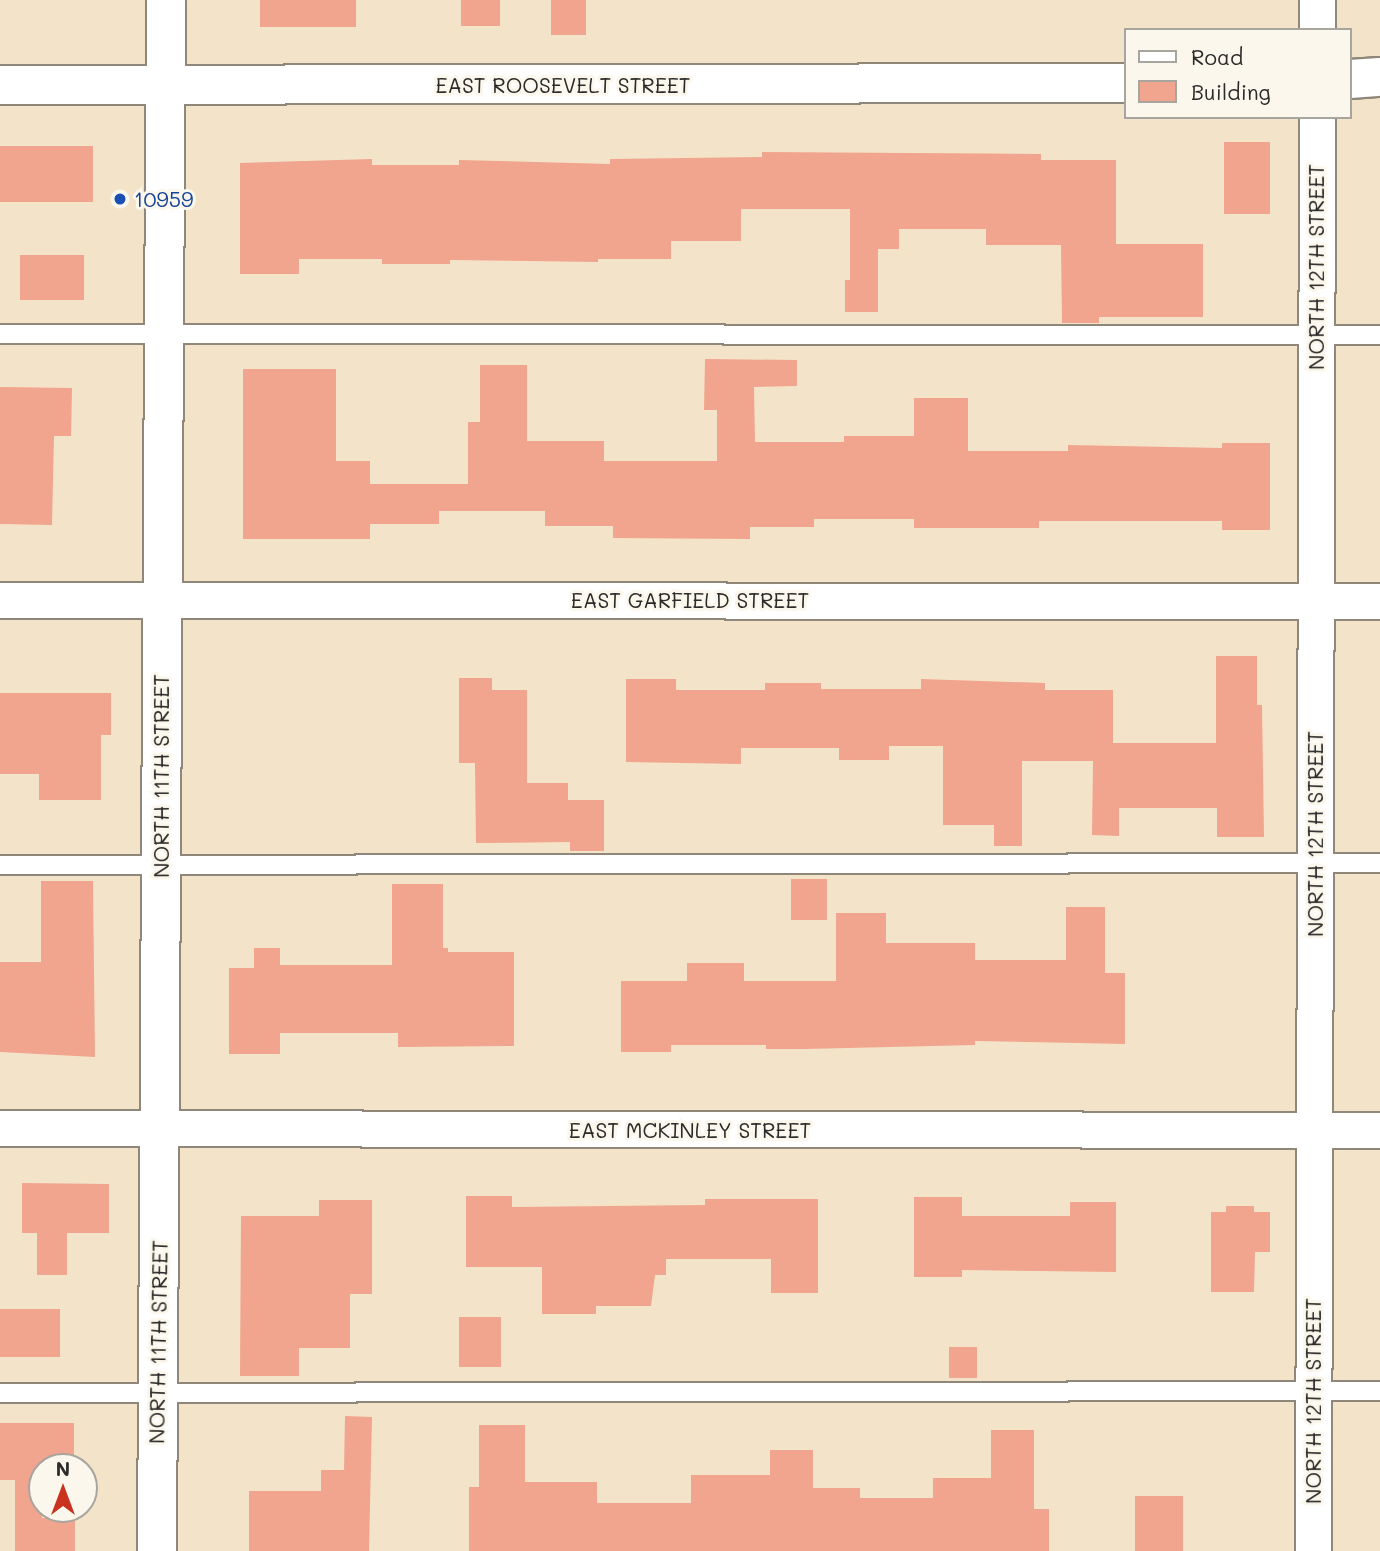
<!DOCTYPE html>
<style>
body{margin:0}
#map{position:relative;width:1380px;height:1551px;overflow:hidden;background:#f3e4c9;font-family:Mali,sans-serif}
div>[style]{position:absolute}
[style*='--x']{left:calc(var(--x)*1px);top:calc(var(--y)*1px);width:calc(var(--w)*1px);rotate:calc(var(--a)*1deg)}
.building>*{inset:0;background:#f1a48e}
.roads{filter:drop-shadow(2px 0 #8f887a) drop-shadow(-2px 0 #8f887a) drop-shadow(0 2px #8f887a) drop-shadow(0 -2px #8f887a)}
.lane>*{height:18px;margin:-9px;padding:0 9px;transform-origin:9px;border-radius:9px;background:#fff}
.street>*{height:35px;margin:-17.5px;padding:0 17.5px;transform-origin:17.5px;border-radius:17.5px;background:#fff}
.secondary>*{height:38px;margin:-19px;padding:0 19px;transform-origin:19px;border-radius:19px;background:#fff}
.dots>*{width:19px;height:19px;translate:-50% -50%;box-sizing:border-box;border:4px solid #fbf7ec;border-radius:50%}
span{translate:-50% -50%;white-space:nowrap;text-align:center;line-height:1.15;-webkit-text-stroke:6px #fbf7ec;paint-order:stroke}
.street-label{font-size:21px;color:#2b2b2b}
.transit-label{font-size:21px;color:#164399}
.left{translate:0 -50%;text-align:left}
.legend{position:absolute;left:1124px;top:28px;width:228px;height:91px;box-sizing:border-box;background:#fbf7ec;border:2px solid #a8a59f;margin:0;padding:9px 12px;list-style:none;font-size:21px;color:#2b2b2b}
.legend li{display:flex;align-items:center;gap:14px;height:35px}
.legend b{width:35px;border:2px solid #a8a59f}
.north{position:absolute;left:28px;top:1453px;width:70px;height:70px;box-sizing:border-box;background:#fbf7ec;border:2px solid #a8a59f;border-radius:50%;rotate:0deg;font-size:19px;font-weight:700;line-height:28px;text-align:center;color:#2b2b2b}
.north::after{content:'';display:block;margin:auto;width:24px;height:32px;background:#c8321e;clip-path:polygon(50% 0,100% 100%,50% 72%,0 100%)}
</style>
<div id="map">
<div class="building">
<i style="clip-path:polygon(260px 0,356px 0,356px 27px,260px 27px)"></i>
<i style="clip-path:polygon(461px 0,500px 0,500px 26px,461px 26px)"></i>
<i style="clip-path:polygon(551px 0,586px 0,586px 35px,551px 35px)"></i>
<i style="clip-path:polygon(1224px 142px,1270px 142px,1270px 214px,1224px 214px)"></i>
<i style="clip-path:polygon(0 146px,93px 146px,93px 202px,0 202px)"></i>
<i style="clip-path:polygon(762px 152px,1041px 154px,1041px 160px,1116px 160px,1116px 244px,1203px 244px,1203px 317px,1099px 317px,1099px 323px,1062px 323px,1061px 245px,986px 245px,986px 229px,899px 229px,899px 249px,878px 249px,878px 312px,845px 312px,845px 280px,850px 280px,850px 209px,741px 209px,741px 241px,671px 241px,671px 259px,598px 259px,598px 262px,450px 260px,450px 264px,382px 264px,382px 259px,299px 259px,299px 274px,240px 274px,240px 163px,372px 159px,372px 165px,459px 165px,459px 160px,610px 164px,610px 159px,762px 157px)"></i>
<i style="clip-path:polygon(20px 255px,84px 255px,84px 300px,20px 300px)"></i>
<i style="clip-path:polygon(705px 359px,797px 360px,797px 386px,754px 387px,755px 442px,844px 442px,844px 436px,914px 436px,914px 398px,968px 398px,968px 451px,1068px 451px,1068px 445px,1222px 448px,1222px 443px,1270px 443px,1270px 530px,1222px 530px,1222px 521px,1039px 521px,1039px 528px,914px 528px,914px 519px,814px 519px,814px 527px,750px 527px,750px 539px,613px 538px,613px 526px,545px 526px,545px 511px,439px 511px,439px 524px,370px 524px,370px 539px,243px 539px,243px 369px,336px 369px,336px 461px,370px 461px,370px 484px,468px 484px,468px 422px,480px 422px,480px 365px,527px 365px,527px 441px,604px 441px,604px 461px,717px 461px,717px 410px,704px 410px)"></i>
<i style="clip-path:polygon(0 387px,72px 388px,71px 436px,54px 436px,52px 525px,0 524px)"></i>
<i style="clip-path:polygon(1216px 656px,1257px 656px,1257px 705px,1262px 705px,1264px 837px,1217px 837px,1217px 808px,1119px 808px,1119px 836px,1092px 835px,1093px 761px,1022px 761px,1022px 846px,994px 846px,994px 825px,943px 825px,943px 746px,889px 746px,889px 760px,839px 760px,839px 748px,741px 748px,741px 764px,626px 762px,626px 679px,676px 679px,676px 690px,765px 690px,765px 683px,821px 683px,821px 689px,921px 689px,921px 679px,1045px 683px,1045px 690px,1113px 690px,1113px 743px,1216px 743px)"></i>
<i style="clip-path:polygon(459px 678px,492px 678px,492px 690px,527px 690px,527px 783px,568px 783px,568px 800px,604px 800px,604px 851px,570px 851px,570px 842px,476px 843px,475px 763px,459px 763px)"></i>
<i style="clip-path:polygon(0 693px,111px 693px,111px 735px,101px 735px,101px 800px,39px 800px,39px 774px,0 774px)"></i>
<i style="clip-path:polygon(791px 879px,827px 879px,827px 920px,791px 920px)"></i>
<i style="clip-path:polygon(41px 881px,93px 881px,95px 1057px,0 1052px,0 962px,41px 962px)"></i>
<i style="clip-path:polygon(392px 884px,443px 884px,443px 948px,448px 948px,448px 952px,514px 952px,514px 1046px,398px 1047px,398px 1033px,280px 1033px,280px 1054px,229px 1054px,229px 968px,254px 968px,254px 948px,280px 948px,280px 965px,392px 965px)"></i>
<i style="clip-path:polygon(1066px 907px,1105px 907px,1105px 973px,1125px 973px,1125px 1044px,975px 1041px,975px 1045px,805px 1049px,766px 1049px,766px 1045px,671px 1045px,671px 1052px,621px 1052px,621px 981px,687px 981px,687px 963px,744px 963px,744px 981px,836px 981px,836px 913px,886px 913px,886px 943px,975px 943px,975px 960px,1066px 960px)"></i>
<i style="clip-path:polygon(22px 1183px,109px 1184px,109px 1233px,67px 1233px,67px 1275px,37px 1275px,37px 1233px,22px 1233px)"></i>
<i style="clip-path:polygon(466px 1196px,512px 1196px,512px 1207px,705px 1205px,705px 1199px,818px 1199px,818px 1293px,771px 1293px,771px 1259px,666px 1259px,666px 1275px,655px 1275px,651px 1306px,596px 1306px,596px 1314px,542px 1314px,542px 1267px,466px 1267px)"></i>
<i style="clip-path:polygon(914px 1197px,962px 1197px,962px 1216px,1070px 1216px,1070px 1202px,1116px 1202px,1116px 1272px,962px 1270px,962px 1277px,914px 1277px)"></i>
<i style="clip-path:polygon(319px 1200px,372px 1200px,372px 1294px,350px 1294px,350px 1348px,299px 1348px,299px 1376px,240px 1376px,241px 1216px,319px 1216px)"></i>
<i style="clip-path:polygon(1226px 1206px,1254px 1206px,1254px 1212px,1270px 1212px,1270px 1252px,1255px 1252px,1254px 1292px,1211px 1292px,1211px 1212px,1226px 1212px)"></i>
<i style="clip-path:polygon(0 1309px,60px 1309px,60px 1357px,0 1357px)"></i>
<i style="clip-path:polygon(459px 1317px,501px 1317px,501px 1367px,459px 1367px)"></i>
<i style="clip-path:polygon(949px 1347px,977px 1347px,977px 1378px,949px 1378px)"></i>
<i style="clip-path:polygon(345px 1416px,372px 1417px,369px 1551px,249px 1551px,249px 1491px,321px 1491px,321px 1470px,344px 1470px)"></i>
<i style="clip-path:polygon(0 1423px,74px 1423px,74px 1467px,42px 1467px,42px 1518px,75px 1518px,75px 1551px,15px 1551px,15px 1480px,0 1480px)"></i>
<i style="clip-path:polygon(479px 1425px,525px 1425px,525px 1482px,597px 1482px,597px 1503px,691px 1503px,691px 1475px,770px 1475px,770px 1450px,813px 1450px,813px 1488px,860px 1488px,860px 1498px,933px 1498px,933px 1478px,991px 1478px,991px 1430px,1034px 1430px,1034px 1509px,1049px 1509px,1049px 1551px,469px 1551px,469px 1487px,479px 1487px)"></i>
<i style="clip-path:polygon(1135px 1496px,1183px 1496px,1183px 1551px,1135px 1551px)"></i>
</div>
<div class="roads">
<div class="lane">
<i style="--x:0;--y:334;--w:1380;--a:0.04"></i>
<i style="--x:0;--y:865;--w:1380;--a:-0.08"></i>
<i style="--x:0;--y:1393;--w:1380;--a:-0.08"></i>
</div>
<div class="street">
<i style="--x:1317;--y:30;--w:30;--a:-90"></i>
<i style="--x:0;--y:600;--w:1380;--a:0.04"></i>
<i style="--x:0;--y:1128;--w:1380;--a:0.08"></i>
<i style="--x:1313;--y:1551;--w:1434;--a:-89.84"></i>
</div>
<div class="secondary">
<i style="--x:1350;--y:79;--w:30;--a:-4"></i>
<i style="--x:0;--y:85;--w:1126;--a:-0.1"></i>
<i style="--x:157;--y:1551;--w:1551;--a:-89.67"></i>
</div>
</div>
<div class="dots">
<i style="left:120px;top:199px;background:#1a4fb4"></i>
</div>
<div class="street-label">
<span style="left:563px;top:85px">EAST ROOSEVELT STREET</span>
<span style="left:1316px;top:267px;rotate:-90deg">NORTH 12TH STREET</span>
<span style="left:690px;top:600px">EAST GARFIELD STREET</span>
<span style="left:161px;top:776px;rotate:-90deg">NORTH 11TH STREET</span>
<span style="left:1315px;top:834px;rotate:-90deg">NORTH 12TH STREET</span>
<span style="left:690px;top:1130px">EAST MCKINLEY STREET</span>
<span style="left:158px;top:1342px;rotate:-89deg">NORTH 11TH STREET</span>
<span style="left:1313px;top:1401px;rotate:-90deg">NORTH 12TH STREET</span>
</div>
<div class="transit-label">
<span class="left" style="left:134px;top:199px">10959</span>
</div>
<ul class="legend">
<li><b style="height:9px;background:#fff"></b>Road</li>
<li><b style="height:19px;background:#f1a48e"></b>Building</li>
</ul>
<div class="north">N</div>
</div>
